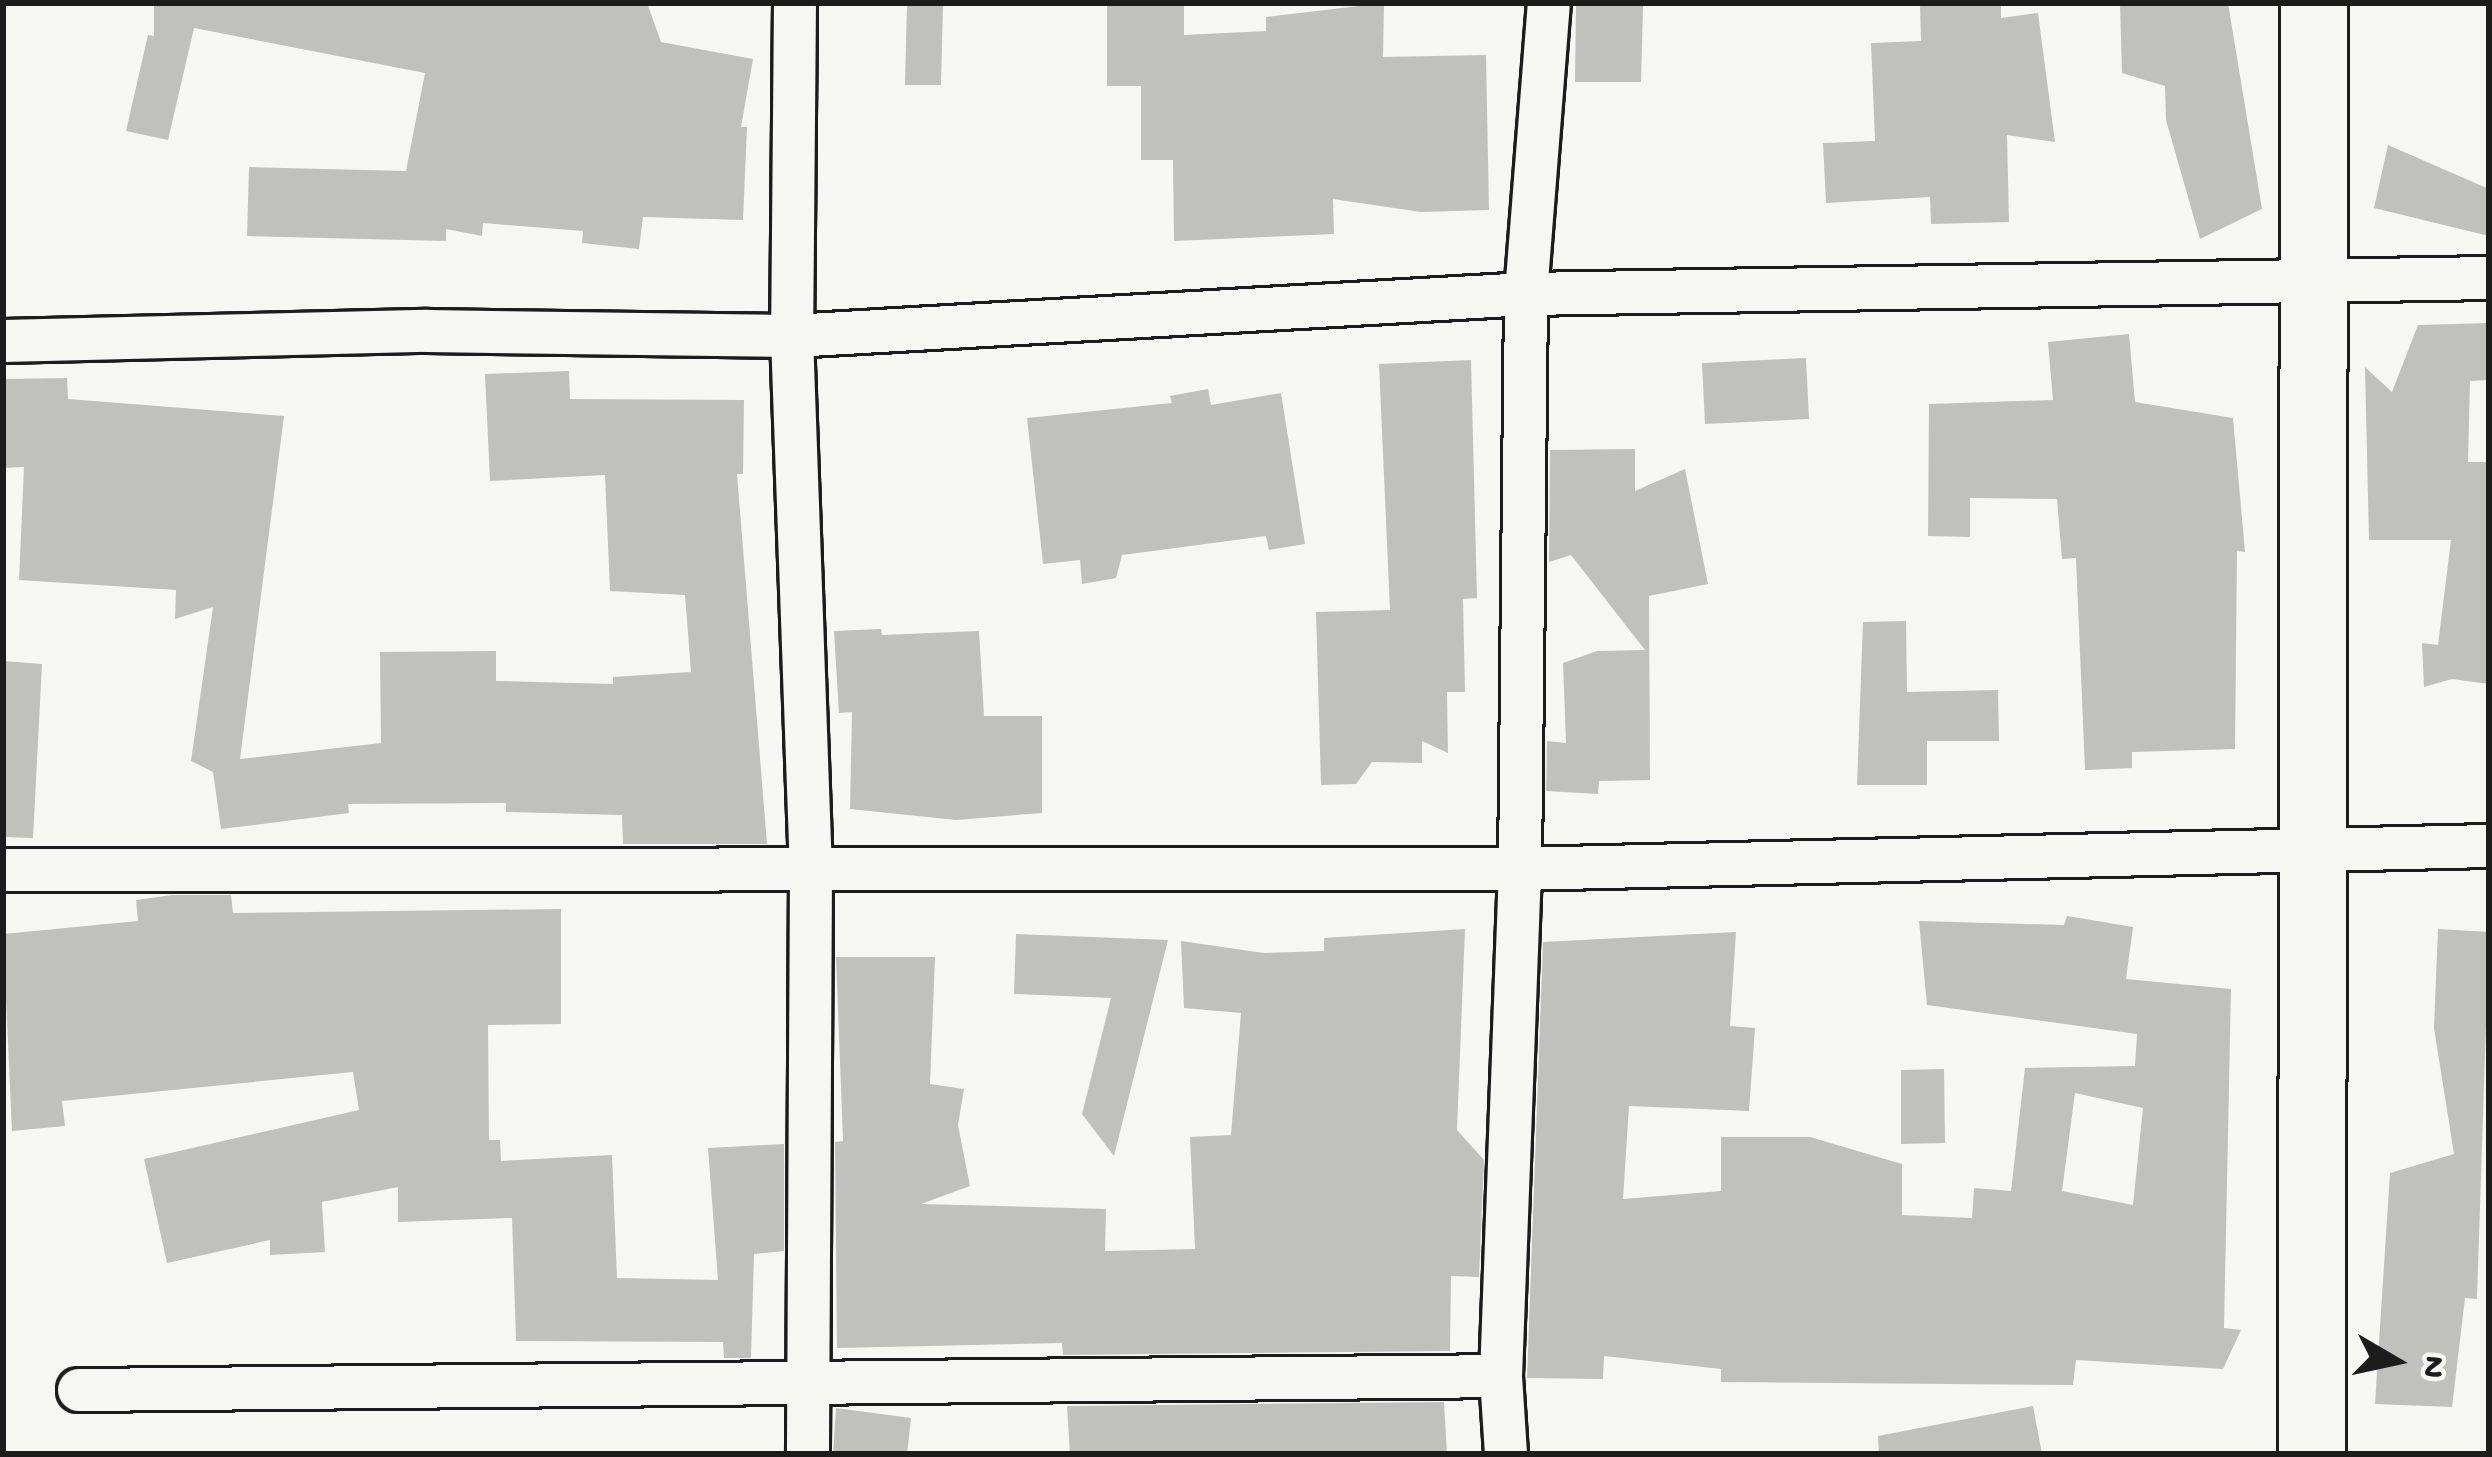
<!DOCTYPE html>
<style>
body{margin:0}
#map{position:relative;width:2492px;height:1457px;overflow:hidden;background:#f6f6f2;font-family:"Gochi Hand",sans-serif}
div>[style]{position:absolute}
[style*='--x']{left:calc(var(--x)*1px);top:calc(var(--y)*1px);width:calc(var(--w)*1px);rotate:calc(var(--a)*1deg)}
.building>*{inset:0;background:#c0c0bd}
.roads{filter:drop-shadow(3px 0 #1c1c1c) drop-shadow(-3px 0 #1c1c1c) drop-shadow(0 3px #1c1c1c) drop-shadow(0 -3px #1c1c1c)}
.minor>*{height:42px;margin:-21px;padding:0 21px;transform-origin:21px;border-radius:21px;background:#f6f6f2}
.primary>*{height:66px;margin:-33px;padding:0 33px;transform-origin:33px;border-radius:33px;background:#f6f6f2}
span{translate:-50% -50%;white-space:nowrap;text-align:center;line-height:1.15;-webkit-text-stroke:9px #f6f6f2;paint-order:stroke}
.frame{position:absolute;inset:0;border:6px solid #1c1c1c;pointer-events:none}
.north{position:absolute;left:2336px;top:1301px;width:120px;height:120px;-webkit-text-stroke:9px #f6f6f2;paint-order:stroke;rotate:99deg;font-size:33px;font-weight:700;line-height:48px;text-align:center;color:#1c1c1c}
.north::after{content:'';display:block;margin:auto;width:42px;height:54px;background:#1c1c1c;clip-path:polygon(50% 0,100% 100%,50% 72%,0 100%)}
</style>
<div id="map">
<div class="building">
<i style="clip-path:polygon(154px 3px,647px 3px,661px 42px,753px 59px,741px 127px,747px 127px,743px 220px,643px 217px,639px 249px,582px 243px,583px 231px,483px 223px,482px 236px,446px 229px,446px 241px,247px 236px,249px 167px,406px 171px,425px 73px,194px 28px,168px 140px,126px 131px,148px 35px,154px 36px)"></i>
<i style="clip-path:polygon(907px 3px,943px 3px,941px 85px,905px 85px)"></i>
<i style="clip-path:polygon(1107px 3px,1184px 3px,1184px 35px,1266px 31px,1266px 17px,1384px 3px,1383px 57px,1486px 55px,1489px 210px,1421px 212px,1333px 199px,1334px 234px,1174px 241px,1173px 160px,1141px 160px,1141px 86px,1107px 86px)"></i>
<i style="clip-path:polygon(1920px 3px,2001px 3px,2001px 18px,2038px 13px,2055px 142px,2007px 135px,2009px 222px,1931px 224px,1930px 197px,1826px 203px,1823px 143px,1875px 141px,1871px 43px,1921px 41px)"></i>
<i style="clip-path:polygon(2120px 3px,2228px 3px,2262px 209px,2200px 239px,2166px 120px,2165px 86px,2122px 73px)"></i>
<i style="clip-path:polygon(1576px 5px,1643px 6px,1641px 82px,1575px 82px)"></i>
<i style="clip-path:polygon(2388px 145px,2489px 189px,2489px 236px,2374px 208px)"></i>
<i style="clip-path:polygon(2489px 323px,2489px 380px,2470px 381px,2468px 462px,2489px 462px,2489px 684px,2452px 679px,2424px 687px,2422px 643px,2438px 645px,2451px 540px,2369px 540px,2365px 367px,2392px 392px,2418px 325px)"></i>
<i style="clip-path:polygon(2129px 334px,2135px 402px,2233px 418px,2245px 552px,2237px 551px,2235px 749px,2132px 752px,2132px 768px,2085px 770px,2076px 558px,2062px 559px,2057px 499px,1970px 498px,1970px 537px,1928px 536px,1929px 404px,2053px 400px,2048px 342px)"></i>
<i style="clip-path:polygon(1806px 358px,1809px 419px,1705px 424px,1702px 363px)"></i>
<i style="clip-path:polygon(1471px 360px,1477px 598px,1463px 599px,1465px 692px,1447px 692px,1448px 753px,1422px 741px,1422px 763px,1372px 762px,1356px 784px,1321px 785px,1316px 612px,1390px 610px,1379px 364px)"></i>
<i style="clip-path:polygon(569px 371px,570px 399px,744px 400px,743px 474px,737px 474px,767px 844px,623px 844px,622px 815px,506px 812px,506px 803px,348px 804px,349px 813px,221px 829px,213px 772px,191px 761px,213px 607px,175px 619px,176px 590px,19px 580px,24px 467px,3px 468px,3px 379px,67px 378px,68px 399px,284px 416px,240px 759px,381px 743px,380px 652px,496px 651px,496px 681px,613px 684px,613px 677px,691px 672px,685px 595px,610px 591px,605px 475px,490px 481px,485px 374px)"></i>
<i style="clip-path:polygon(1208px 389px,1211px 405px,1281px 393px,1305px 544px,1269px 550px,1266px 536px,1122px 555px,1116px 578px,1082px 584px,1080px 560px,1043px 564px,1027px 418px,1172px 403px,1170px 396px)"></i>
<i style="clip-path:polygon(1635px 449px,1635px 491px,1685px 469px,1708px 584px,1649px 596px,1650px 780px,1599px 781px,1598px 794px,1546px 791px,1547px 741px,1566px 743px,1563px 663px,1597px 651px,1645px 650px,1571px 555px,1549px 562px,1550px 450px)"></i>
<i style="clip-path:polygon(1906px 621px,1907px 692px,1998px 690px,1999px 741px,1927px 741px,1927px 785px,1857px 785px,1863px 622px)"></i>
<i style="clip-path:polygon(881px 629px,882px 635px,979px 631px,984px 716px,1042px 716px,1042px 813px,956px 820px,850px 809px,852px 712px,839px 713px,834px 631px)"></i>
<i style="clip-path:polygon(3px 661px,42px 664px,33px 838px,3px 837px)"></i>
<i style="clip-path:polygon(172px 895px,231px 895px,233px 913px,561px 909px,561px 1024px,488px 1025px,489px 1140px,500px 1140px,501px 1161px,612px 1155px,617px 1278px,718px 1280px,708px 1148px,784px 1144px,784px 1251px,754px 1254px,751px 1358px,724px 1358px,723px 1342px,516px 1341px,512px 1218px,398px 1222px,398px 1187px,322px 1202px,325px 1252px,270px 1255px,270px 1240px,167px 1263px,144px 1159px,359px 1110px,353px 1072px,62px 1101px,65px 1126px,12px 1131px,3px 934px,138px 921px,136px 900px)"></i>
<i style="clip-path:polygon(evenodd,2067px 916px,2133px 927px,2126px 979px,2231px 989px,2224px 1328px,2241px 1330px,2223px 1369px,2076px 1360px,2073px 1385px,1721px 1382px,1721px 1369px,1604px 1356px,1603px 1379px,1527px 1378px,1543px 942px,1736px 932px,1730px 1026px,1755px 1028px,1749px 1111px,1629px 1106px,1623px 1199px,1721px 1191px,1721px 1137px,1810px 1137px,1902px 1164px,1902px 1215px,1972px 1218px,1974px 1188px,2011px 1191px,2025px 1068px,2135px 1066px,2137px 1034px,1927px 1005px,1919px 921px,2064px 925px,2067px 916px,2075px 1093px,2143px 1108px,2133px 1205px,2062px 1191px,2075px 1093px)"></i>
<i style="clip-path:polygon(1465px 929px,1457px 1130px,1484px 1160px,1479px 1277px,1451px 1276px,1450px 1351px,1063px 1355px,1062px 1343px,837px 1348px,835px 1142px,843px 1141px,836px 957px,935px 957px,930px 1084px,964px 1089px,958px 1125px,970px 1186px,921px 1204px,1106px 1209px,1105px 1251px,1195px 1249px,1190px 1137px,1231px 1135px,1241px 1013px,1184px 1008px,1181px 941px,1264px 953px,1324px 951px,1324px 938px)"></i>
<i style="clip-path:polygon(2438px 929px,2489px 932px,2477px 1299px,2465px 1298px,2452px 1407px,2375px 1404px,2390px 1173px,2454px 1154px,2434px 1028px)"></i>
<i style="clip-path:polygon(1016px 934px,1168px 940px,1114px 1156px,1082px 1114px,1111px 998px,1014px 994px)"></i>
<i style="clip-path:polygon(1944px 1069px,1945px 1143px,1901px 1144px,1901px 1070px)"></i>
<i style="clip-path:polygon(1444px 1402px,1447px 1454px,1070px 1454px,1067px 1406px)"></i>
<i style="clip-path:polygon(2033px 1406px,2042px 1454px,1879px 1454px,1878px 1436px)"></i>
<i style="clip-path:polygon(836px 1408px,911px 1418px,907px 1454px,833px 1454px)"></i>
</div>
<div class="roads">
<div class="minor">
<i style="--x:795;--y:3;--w:333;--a:90.5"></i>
<i style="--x:792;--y:336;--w:536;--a:87.97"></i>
<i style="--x:811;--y:872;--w:582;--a:90.3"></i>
<i style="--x:3;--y:341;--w:424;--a:-1.4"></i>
<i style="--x:427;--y:331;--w:365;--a:0.8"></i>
<i style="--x:792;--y:336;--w:735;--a:-3.27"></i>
<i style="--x:1526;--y:294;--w:963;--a:-0.95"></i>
<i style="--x:7;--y:870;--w:1513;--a:-0.04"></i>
<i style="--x:1520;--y:869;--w:969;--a:-1.36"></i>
<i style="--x:79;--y:1390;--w:1422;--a:-0.56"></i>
<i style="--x:1506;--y:1454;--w:78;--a:-93.7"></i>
<i style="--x:1501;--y:1376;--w:507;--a:-87.85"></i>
<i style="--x:1520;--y:869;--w:575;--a:-89.4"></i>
<i style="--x:1526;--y:294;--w:292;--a:-85.5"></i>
</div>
<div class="primary">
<i style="--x:2312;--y:1454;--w:1451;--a:-89.92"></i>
</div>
</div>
<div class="frame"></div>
<div class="north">N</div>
</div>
